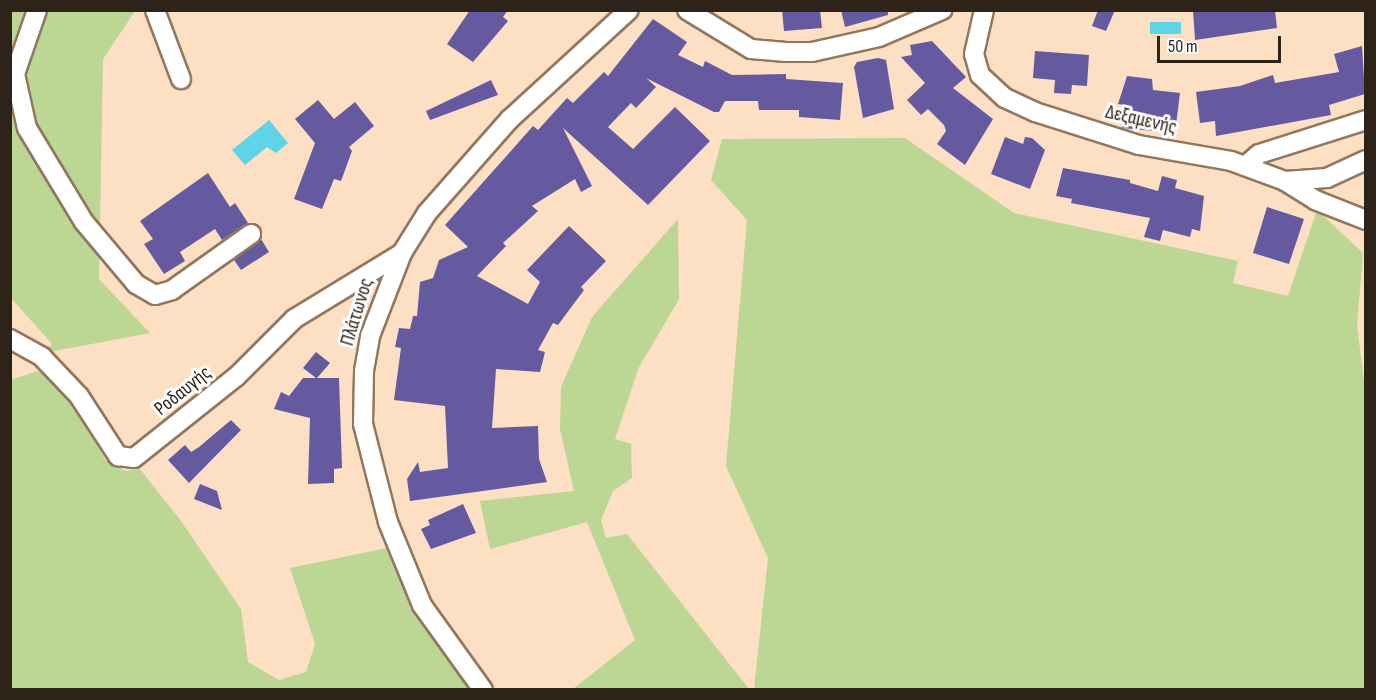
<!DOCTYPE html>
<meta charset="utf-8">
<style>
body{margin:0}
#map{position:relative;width:1376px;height:700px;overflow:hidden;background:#fddfc4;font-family:"Sofia Sans Condensed",sans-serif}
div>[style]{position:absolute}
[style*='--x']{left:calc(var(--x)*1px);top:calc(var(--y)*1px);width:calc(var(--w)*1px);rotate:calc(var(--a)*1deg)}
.green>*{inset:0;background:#bcd693}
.water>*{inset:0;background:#60d4e7}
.building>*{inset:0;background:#655a9f}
.roads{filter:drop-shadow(2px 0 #92775e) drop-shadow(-2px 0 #92775e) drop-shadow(0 2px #92775e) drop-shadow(0 -2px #92775e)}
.minor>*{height:18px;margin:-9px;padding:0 9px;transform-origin:9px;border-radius:9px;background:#fff}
span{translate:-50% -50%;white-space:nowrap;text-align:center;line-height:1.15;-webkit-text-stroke:6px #fff;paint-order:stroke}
.street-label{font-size:20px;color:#2e2318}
.frame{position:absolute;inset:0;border:12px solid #2e2318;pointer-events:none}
.scale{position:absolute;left:1157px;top:36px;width:124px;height:27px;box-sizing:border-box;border:3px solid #2e2318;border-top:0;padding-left:8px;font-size:18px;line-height:21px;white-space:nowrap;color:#2e2318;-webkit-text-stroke:4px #fff;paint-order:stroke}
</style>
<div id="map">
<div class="green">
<i style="clip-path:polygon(11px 11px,135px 11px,103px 59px,99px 279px,150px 333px,44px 353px,52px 344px,11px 298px)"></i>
<i style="clip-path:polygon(905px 138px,1014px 213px,1238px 261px,1233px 283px,1288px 296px,1317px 210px,1363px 253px,1357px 325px,1366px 398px,1365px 689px,754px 689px,768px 558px,726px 466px,747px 220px,711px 180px,722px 139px)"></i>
<i style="clip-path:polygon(678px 219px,679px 299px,638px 369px,615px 439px,631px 444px,632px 478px,613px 491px,601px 520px,606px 538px,627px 534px,749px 689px,573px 689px,635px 640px,587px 522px,490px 549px,480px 501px,574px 491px,560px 429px,561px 387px,592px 317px)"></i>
<i style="clip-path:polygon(38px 371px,73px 400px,105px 460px,126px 471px,139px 468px,181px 521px,241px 609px,248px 662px,279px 680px,306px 672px,315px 644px,290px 568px,387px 548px,434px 638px,473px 689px,11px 689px,10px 380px)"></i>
</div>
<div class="water">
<i style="clip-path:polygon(1150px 22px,1181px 22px,1181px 34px,1150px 34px)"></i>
<i style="clip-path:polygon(269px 120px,288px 143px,276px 153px,267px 147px,245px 165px,232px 150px)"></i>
</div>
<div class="building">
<i style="clip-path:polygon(470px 10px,508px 10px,503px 17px,508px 21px,473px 62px,447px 44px)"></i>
<i style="clip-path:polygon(782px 10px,820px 10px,822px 28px,784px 31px)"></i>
<i style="clip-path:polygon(841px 10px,888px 10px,888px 15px,845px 27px)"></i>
<i style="clip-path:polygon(1098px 10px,1115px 10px,1106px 31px,1092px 26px)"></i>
<i style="clip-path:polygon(1193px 10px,1275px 10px,1277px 28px,1195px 40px)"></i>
<i style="clip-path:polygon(653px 19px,687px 42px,678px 55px,703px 67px,705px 61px,732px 75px,786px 74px,786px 79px,843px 83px,840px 120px,799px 117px,799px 110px,759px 110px,758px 101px,725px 101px,719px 112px,714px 112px,646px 78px,656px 87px,636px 108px,631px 103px,608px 127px,633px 149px,675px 107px,710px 141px,648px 205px,563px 128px,592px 186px,581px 192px,575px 179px,532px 206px,538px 211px,503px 243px,506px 246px,477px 276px,528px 304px,540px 282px,527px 270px,569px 226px,606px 261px,581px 287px,584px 290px,558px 325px,553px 323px,538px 350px,545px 352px,540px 372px,496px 369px,492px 428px,538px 426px,539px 459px,547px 482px,410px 501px,407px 479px,418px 462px,420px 472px,448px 468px,445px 406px,394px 400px,401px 348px,395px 347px,399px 328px,410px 329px,413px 316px,417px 316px,420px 282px,433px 278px,439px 260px,468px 247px,445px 225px,533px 126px,538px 130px,567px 98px,573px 103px,604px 72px,608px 76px)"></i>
<i style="clip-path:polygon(932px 41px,966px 77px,953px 88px,993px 119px,965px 165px,937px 144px,946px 131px,944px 125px,928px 109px,921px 115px,907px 100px,925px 83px,901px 57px,912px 55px,910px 45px)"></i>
<i style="clip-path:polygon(1362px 46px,1365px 94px,1329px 105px,1331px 115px,1216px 136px,1215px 121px,1200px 123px,1196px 92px,1240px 86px,1273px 75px,1275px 83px,1339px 72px,1334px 54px)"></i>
<i style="clip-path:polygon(1035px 51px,1089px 55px,1087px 86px,1072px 85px,1071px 94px,1054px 93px,1055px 80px,1033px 78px)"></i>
<i style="clip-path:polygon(878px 58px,886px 60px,894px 109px,863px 118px,854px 67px,857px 62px)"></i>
<i style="clip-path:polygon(1127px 76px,1152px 79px,1153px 90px,1180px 93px,1175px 133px,1122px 128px,1125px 105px,1118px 104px)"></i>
<i style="clip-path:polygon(491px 80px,498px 95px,430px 120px,426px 111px)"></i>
<i style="clip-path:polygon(318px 100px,334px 119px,355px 102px,374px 126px,349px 147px,352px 151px,341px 181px,334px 179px,322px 209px,294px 199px,315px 143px,295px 119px)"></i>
<i style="clip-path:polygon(1005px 137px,1023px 144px,1025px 137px,1032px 138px,1045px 150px,1030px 189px,991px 174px)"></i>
<i style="clip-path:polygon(1063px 168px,1130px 180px,1130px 183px,1158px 191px,1162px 176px,1177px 180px,1175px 188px,1204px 196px,1200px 231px,1192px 229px,1190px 237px,1163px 230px,1160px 241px,1144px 237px,1150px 218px,1071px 203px,1072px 199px,1056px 196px)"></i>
<i style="clip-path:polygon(208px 173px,230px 207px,235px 203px,248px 223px,222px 240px,215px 229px,180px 252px,185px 261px,164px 274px,144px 244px,153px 239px,140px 221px)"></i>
<i style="clip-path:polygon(1267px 207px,1304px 219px,1289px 264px,1253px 253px)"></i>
<i style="clip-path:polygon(261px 239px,269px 252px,241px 270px,234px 260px)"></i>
<i style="clip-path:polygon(316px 352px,330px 363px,317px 378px,339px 378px,342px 468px,334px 469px,334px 483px,308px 484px,310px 418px,274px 409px,281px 392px,289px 396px,303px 378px,316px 378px,303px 368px)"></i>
<i style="clip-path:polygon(231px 420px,241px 430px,189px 483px,168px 460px,185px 445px,191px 452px,199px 447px)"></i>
<i style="clip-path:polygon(200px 484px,217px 491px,222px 510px,194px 499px)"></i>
<i style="clip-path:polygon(463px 504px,476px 533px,431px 549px,421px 529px,430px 525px,428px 520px)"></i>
</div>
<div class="roads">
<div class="minor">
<i style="--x:37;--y:10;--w:68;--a:109"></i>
<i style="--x:15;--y:74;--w:55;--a:77.5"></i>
<i style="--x:27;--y:128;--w:110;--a:58.8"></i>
<i style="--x:84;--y:222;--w:81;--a:50"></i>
<i style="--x:136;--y:284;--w:22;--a:30"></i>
<i style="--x:155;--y:295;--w:18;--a:-16"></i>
<i style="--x:172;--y:290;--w:97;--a:-35.3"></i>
<i style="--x:155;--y:10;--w:74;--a:69.4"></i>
<i style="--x:687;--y:10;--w:75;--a:31.4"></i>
<i style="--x:751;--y:49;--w:35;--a:5"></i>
<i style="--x:786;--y:52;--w:26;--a:0"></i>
<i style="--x:812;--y:52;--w:69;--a:-12.6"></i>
<i style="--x:879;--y:37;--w:69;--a:-23.2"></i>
<i style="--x:984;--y:10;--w:45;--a:102.8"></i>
<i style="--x:974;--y:54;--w:22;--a:74"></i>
<i style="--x:980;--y:75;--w:34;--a:43"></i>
<i style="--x:1005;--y:98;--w:33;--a:25"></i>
<i style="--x:1035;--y:112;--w:109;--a:17.6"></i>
<i style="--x:1139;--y:145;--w:93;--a:9.9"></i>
<i style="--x:1231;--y:161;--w:58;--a:20.3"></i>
<i style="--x:1285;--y:181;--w:42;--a:-4.1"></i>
<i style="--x:1327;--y:178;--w:43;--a:-24.8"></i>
<i style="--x:1245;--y:166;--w:18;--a:-41"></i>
<i style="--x:1259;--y:154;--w:112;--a:-17.6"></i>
<i style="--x:1285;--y:181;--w:36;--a:32"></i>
<i style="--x:1315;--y:200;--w:55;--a:21.4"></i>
<i style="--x:10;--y:339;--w:37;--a:29"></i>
<i style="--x:42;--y:357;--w:54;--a:46.5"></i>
<i style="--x:79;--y:396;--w:72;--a:57"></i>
<i style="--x:118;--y:456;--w:16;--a:7"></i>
<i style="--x:134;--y:458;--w:130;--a:-38.5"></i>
<i style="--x:236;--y:377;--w:82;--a:-45"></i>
<i style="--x:294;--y:319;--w:127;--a:-31.4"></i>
<i style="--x:483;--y:690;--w:105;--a:-125.7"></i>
<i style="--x:422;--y:605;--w:90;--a:-112.3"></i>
<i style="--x:388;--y:522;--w:101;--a:-104.3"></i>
<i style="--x:363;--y:424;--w:53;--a:-88.9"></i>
<i style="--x:364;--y:371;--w:36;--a:-80"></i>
<i style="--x:370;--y:336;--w:89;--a:-68.9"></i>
<i style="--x:402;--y:253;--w:47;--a:-58"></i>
<i style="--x:427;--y:213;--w:125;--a:-48.6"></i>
<i style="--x:510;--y:119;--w:161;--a:-42.5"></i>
</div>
</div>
<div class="street-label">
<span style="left:1141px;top:120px;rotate:13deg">Δεξαμενής</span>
<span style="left:357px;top:312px;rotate:-73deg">Πλάτωνος</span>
<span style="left:183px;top:391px;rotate:-39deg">Ροδαυγής</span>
</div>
<div class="frame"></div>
<div class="scale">50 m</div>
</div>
